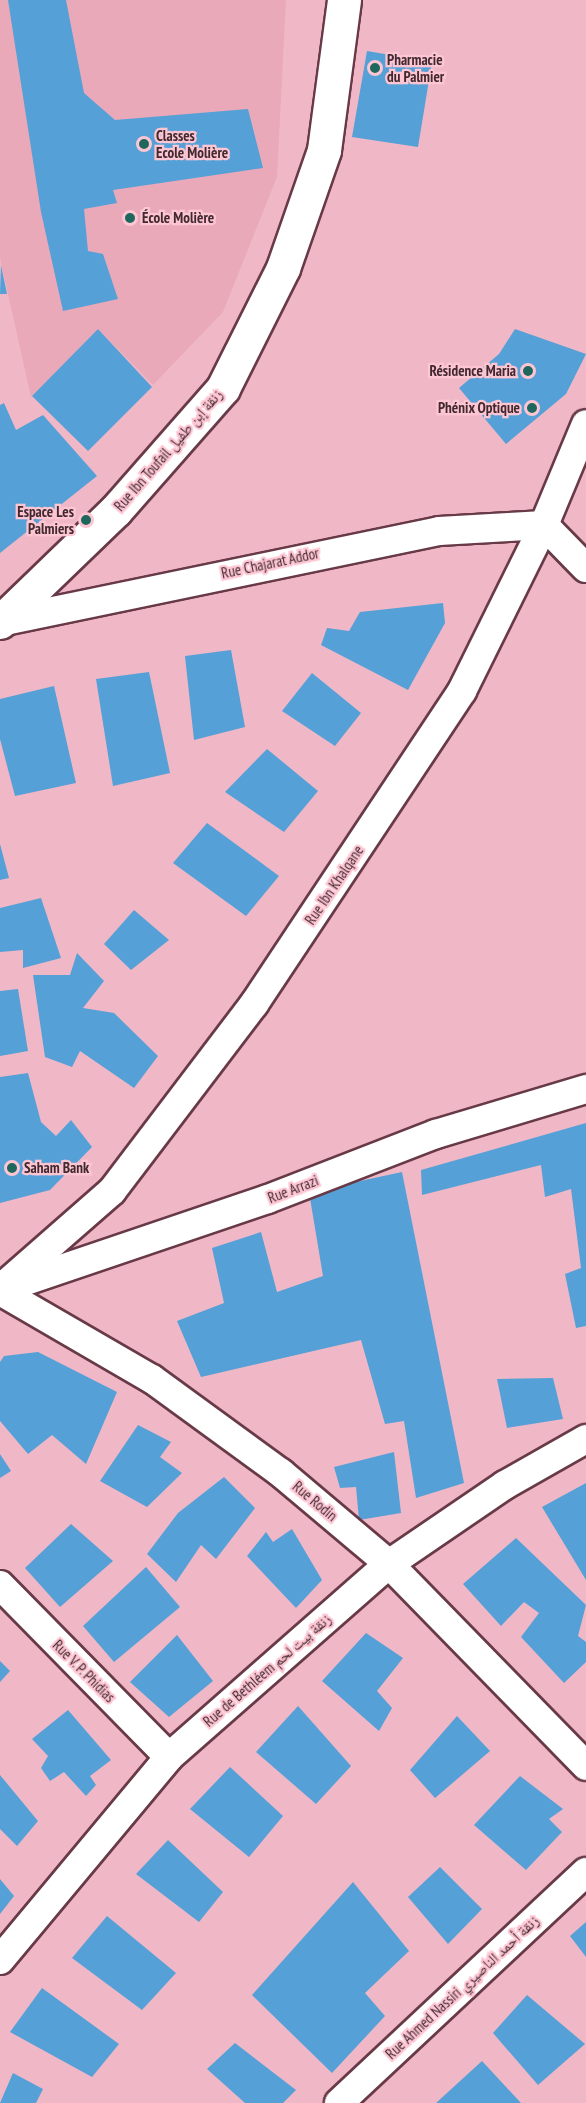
<!DOCTYPE html>
<meta charset="utf-8">
<style>
body{margin:0}
#map{position:relative;width:586px;height:2103px;overflow:hidden;background:#f0b8c6;font-family:"PT Sans Narrow","Noto Naskh Arabic",sans-serif}
div>[style]{position:absolute}
[style*='--x']{left:calc(var(--x)*1px);top:calc(var(--y)*1px);width:calc(var(--w)*1px);rotate:calc(var(--a)*1deg)}
.built>*{inset:0;background:#e9a9b9}
.building>*{inset:0;background:#54a0d7}
.roads{filter:drop-shadow(2px 0 #683a47) drop-shadow(-2px 0 #683a47) drop-shadow(0 2px #683a47) drop-shadow(0 -2px #683a47)}
.street>*{height:28px;margin:-14px;padding:0 14px;transform-origin:14px;border-radius:14px;background:#fff}
.secondary>*{height:33px;margin:-16.5px;padding:0 16.5px;transform-origin:16.5px;border-radius:16.5px;background:#fff}
.dots>*{width:16px;height:16px;translate:-50% -50%;box-sizing:border-box;border:3px solid #fec5d3;border-radius:50%}
span{translate:-50% -50%;white-space:nowrap;text-align:center;line-height:1.15;-webkit-text-stroke:4.5px #fec5d3;paint-order:stroke}
.poi-label{font-size:15px;color:#402a30;font-weight:700}
.left{translate:0 -50%;text-align:left}
.right{translate:-100% -50%;text-align:right}
.street-label{font-size:15px;color:#402a30}
</style>
<div id="map">
<div class="built">
<i style="clip-path:polygon(0 0,286px 0,277px 177px,223px 312px,153px 385px,98px 329px,31px 397px,0 258px)"></i>
</div>
<div class="building">
<i style="clip-path:polygon(8px 0,66px 0,84px 93px,115px 120px,248px 109px,263px 168px,113px 190px,117px 203px,84px 209px,88px 251px,103px 254px,118px 299px,63px 311px,41px 212px)"></i>
<i style="clip-path:polygon(367px 51px,432px 62px,418px 147px,352px 137px)"></i>
<i style="clip-path:polygon(1px 265px,7px 294px,0 294px)"></i>
<i style="clip-path:polygon(98px 329px,152px 387px,88px 451px,32px 396px)"></i>
<i style="clip-path:polygon(515px 329px,586px 354px,566px 394px,506px 444px,459px 388px,499px 354px)"></i>
<i style="clip-path:polygon(4px 403px,16px 430px,43px 415px,97px 476px,0 553px,0 405px)"></i>
<i style="clip-path:polygon(443px 603px,445px 623px,408px 690px,321px 645px,327px 628px,349px 631px,360px 612px)"></i>
<i style="clip-path:polygon(231px 650px,245px 727px,194px 740px,185px 656px)"></i>
<i style="clip-path:polygon(149px 672px,170px 773px,113px 786px,96px 679px)"></i>
<i style="clip-path:polygon(312px 673px,361px 713px,335px 746px,282px 711px)"></i>
<i style="clip-path:polygon(54px 686px,76px 783px,15px 796px,0 739px,0 699px)"></i>
<i style="clip-path:polygon(267px 749px,318px 791px,284px 832px,225px 792px)"></i>
<i style="clip-path:polygon(207px 823px,279px 876px,246px 916px,173px 863px)"></i>
<i style="clip-path:polygon(0 844px,9px 878px,0 880px)"></i>
<i style="clip-path:polygon(41px 898px,61px 958px,23px 968px,23px 950px,0 952px,0 908px)"></i>
<i style="clip-path:polygon(134px 910px,169px 940px,131px 970px,104px 944px)"></i>
<i style="clip-path:polygon(77px 953px,104px 981px,83px 1008px,114px 1013px,158px 1056px,134px 1088px,80px 1051px,72px 1067px,45px 1057px,33px 975px,70px 975px)"></i>
<i style="clip-path:polygon(18px 989px,28px 1051px,0 1056px,0 991px)"></i>
<i style="clip-path:polygon(28px 1073px,41px 1122px,56px 1136px,71px 1120px,92px 1147px,50px 1190px,0 1203px,0 1077px)"></i>
<i style="clip-path:polygon(586px 1123px,586px 1326px,576px 1328px,565px 1274px,581px 1268px,571px 1189px,545px 1197px,541px 1165px,422px 1195px,421px 1170px)"></i>
<i style="clip-path:polygon(402px 1172px,464px 1483px,416px 1498px,404px 1421px,385px 1424px,361px 1340px,201px 1377px,177px 1321px,224px 1303px,212px 1248px,261px 1232px,277px 1292px,323px 1276px,309px 1192px)"></i>
<i style="clip-path:polygon(38px 1352px,117px 1392px,86px 1464px,52px 1435px,28px 1454px,0 1421px,0 1362px,4px 1356px)"></i>
<i style="clip-path:polygon(553px 1378px,563px 1419px,507px 1428px,497px 1379px)"></i>
<i style="clip-path:polygon(138px 1425px,171px 1442px,160px 1457px,182px 1473px,147px 1507px,100px 1481px)"></i>
<i style="clip-path:polygon(394px 1452px,401px 1513px,359px 1520px,356px 1487px,340px 1488px,334px 1467px)"></i>
<i style="clip-path:polygon(0 1454px,11px 1471px,0 1478px)"></i>
<i style="clip-path:polygon(224px 1477px,255px 1508px,216px 1559px,201px 1545px,176px 1582px,147px 1554px,178px 1513px)"></i>
<i style="clip-path:polygon(586px 1483px,586px 1580px,542px 1507px)"></i>
<i style="clip-path:polygon(71px 1524px,113px 1561px,60px 1607px,25px 1568px)"></i>
<i style="clip-path:polygon(292px 1529px,322px 1580px,296px 1608px,247px 1556px,266px 1532px,273px 1542px)"></i>
<i style="clip-path:polygon(516px 1538px,586px 1605px,578px 1636px,586px 1642px,586px 1662px,564px 1683px,521px 1637px,539px 1613px,524px 1602px,501px 1626px,463px 1584px)"></i>
<i style="clip-path:polygon(146px 1567px,180px 1607px,114px 1662px,83px 1626px)"></i>
<i style="clip-path:polygon(366px 1633px,403px 1658px,377px 1691px,392px 1708px,379px 1731px,322px 1681px)"></i>
<i style="clip-path:polygon(177px 1635px,213px 1681px,169px 1717px,130px 1682px)"></i>
<i style="clip-path:polygon(0 1661px,10px 1671px,0 1682px)"></i>
<i style="clip-path:polygon(298px 1706px,351px 1766px,316px 1804px,256px 1752px)"></i>
<i style="clip-path:polygon(68px 1710px,111px 1760px,90px 1776px,96px 1785px,86px 1796px,64px 1772px,50px 1781px,41px 1768px,48px 1756px,32px 1739px)"></i>
<i style="clip-path:polygon(457px 1716px,490px 1751px,435px 1798px,410px 1770px)"></i>
<i style="clip-path:polygon(230px 1767px,283px 1816px,249px 1857px,190px 1809px)"></i>
<i style="clip-path:polygon(0 1775px,38px 1821px,17px 1846px,0 1829px)"></i>
<i style="clip-path:polygon(520px 1776px,563px 1809px,549px 1819px,562px 1832px,526px 1870px,474px 1825px)"></i>
<i style="clip-path:polygon(168px 1840px,223px 1892px,199px 1922px,136px 1874px)"></i>
<i style="clip-path:polygon(440px 1867px,482px 1909px,448px 1944px,408px 1897px)"></i>
<i style="clip-path:polygon(0 1879px,14px 1896px,0 1914px)"></i>
<i style="clip-path:polygon(353px 1882px,409px 1951px,365px 1993px,385px 2016px,332px 2073px,252px 1995px)"></i>
<i style="clip-path:polygon(107px 1916px,176px 1973px,142px 2010px,72px 1958px)"></i>
<i style="clip-path:polygon(586px 1922px,586px 1957px,570px 1936px)"></i>
<i style="clip-path:polygon(42px 1988px,119px 2044px,92px 2077px,10px 2032px)"></i>
<i style="clip-path:polygon(527px 1995px,585px 2044px,538px 2085px,493px 2033px)"></i>
<i style="clip-path:polygon(235px 2043px,296px 2090px,283px 2103px,245px 2103px,207px 2069px)"></i>
<i style="clip-path:polygon(482px 2061px,521px 2103px,436px 2103px)"></i>
<i style="clip-path:polygon(13px 2073px,43px 2089px,36px 2103px,0 2103px)"></i>
</div>
<div class="roads">
<div class="street">
<i style="--x:0;--y:622;--w:448;--a:-11.7"></i>
<i style="--x:439;--y:531;--w:105;--a:-3.3"></i>
<i style="--x:544;--y:525;--w:60;--a:45.7"></i>
<i style="--x:11;--y:1286;--w:271;--a:-18.7"></i>
<i style="--x:268;--y:1199;--w:180;--a:-21.2"></i>
<i style="--x:436;--y:1134;--w:157;--a:-16.7"></i>
<i style="--x:0;--y:1289;--w:149;--a:-41.2"></i>
<i style="--x:112;--y:1191;--w:235;--a:-52.8"></i>
<i style="--x:254;--y:1004;--w:376;--a:-56.4"></i>
<i style="--x:462;--y:691;--w:185;--a:-63.7"></i>
<i style="--x:544;--y:525;--w:109;--a:-67.4"></i>
<i style="--x:0;--y:1291;--w:176;--a:30.1"></i>
<i style="--x:152;--y:1379;--w:160;--a:36.1"></i>
<i style="--x:281;--y:1473;--w:141;--a:40.1"></i>
<i style="--x:389;--y:1564;--w:282;--a:45.7"></i>
<i style="--x:0;--y:1585;--w:241;--a:45.5"></i>
<i style="--x:0;--y:1960;--w:264;--a:-50.2"></i>
<i style="--x:169;--y:1757;--w:293;--a:-41.3"></i>
<i style="--x:389;--y:1564;--w:140;--a:-34.3"></i>
<i style="--x:505;--y:1485;--w:93;--a:-29.6"></i>
<i style="--x:339;--y:2103;--w:338;--a:-43.1"></i>
</div>
<div class="secondary">
<i style="--x:0;--y:622;--w:161;--a:-44"></i>
<i style="--x:116;--y:510;--w:162;--a:-48.7"></i>
<i style="--x:223;--y:388;--w:134;--a:-63.4"></i>
<i style="--x:283;--y:268;--w:125;--a:-70.8"></i>
<i style="--x:324;--y:150;--w:151;--a:-82.4"></i>
</div>
</div>
<div class="dots">
<i style="left:375px;top:68px;background:#1e675d"></i>
<i style="left:144px;top:144px;background:#1e675d"></i>
<i style="left:130px;top:218px;background:#1e675d"></i>
<i style="left:528px;top:371px;background:#1e675d"></i>
<i style="left:532px;top:408px;background:#1e675d"></i>
<i style="left:86px;top:520px;background:#1e675d"></i>
<i style="left:12px;top:1168px;background:#1e675d"></i>
</div>
<div class="poi-label">
<span class="left" style="left:387px;top:68px">Pharmacie<br>du Palmier</span>
<span class="left" style="left:156px;top:144px">Classes<br>Ecole Molière</span>
<span class="left" style="left:142px;top:218px">École Molière</span>
<span class="right" style="left:516px;top:371px">Résidence Maria</span>
<span class="right" style="left:520px;top:408px">Phénix Optique</span>
<span class="right" style="left:74px;top:520px">Espace Les<br>Palmiers</span>
<span class="left" style="left:24px;top:1168px">Saham Bank</span>
</div>
<div class="street-label">
<span style="left:168px;top:450px;rotate:-49deg">Rue Ibn Toufail زنقة إبن طفيل</span>
<span style="left:270px;top:563px;rotate:-12deg">Rue Chajarat Addor</span>
<span style="left:334px;top:885px;rotate:-56deg">Rue Ibn Khalqane</span>
<span style="left:293px;top:1189px;rotate:-21deg">Rue Arrazi</span>
<span style="left:315px;top:1501px;rotate:40deg">Rue Rodin</span>
<span style="left:267px;top:1670px;rotate:-41deg">Rue de Bethléem زنقة بيت لحم</span>
<span style="left:84px;top:1671px;rotate:45deg">Rue V. P. Phidias</span>
<span style="left:462px;top:1987px;rotate:-43deg">Rue Ahmed Nassiri زنقة أحمد الناصيري</span>
</div>
</div>
